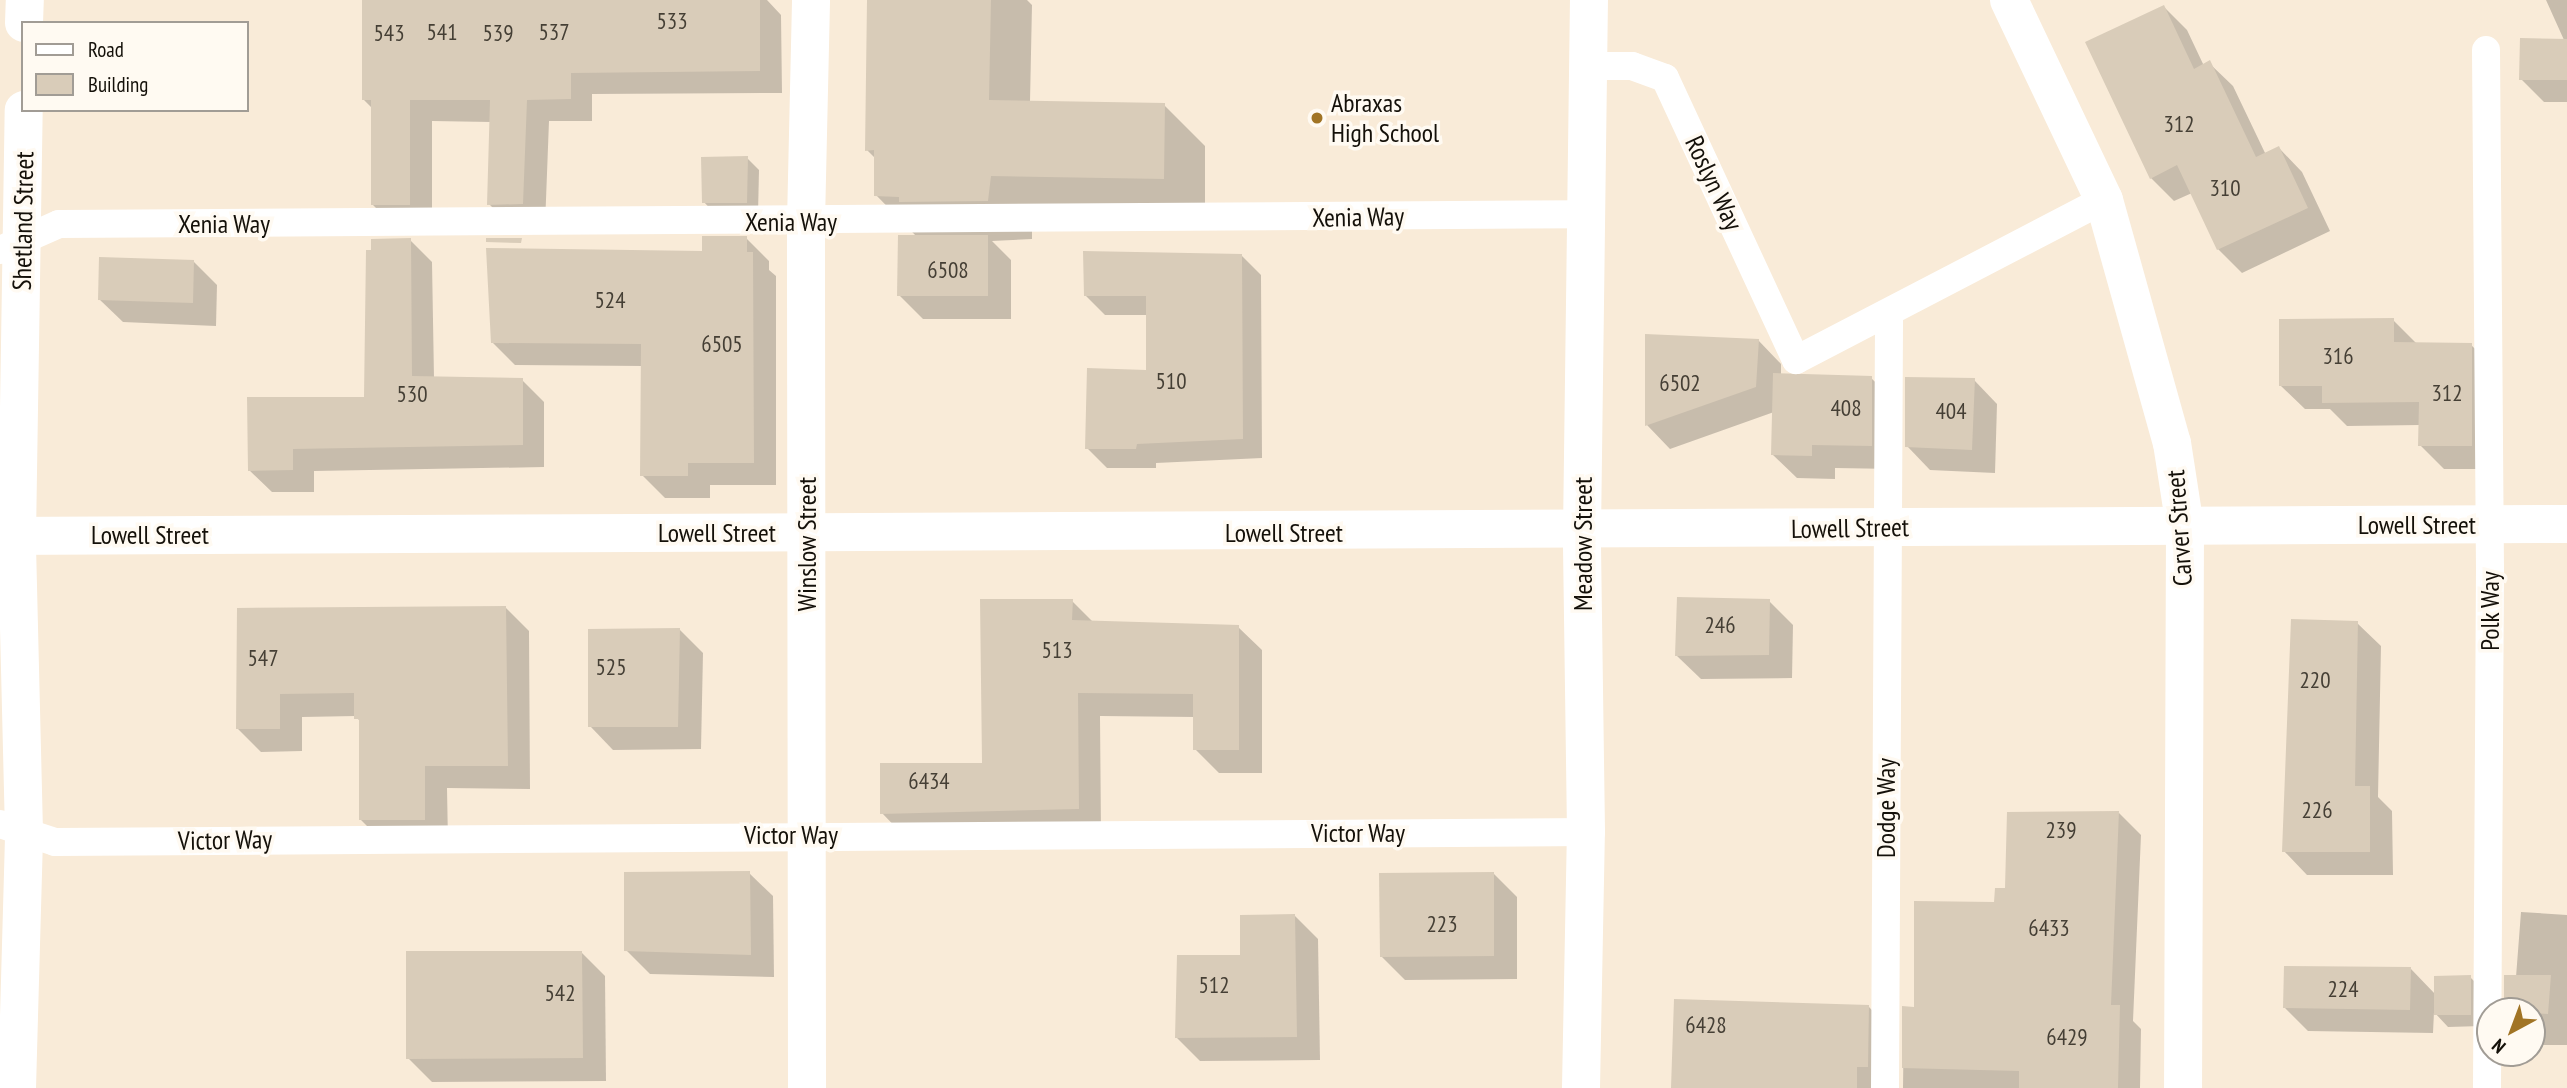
<!DOCTYPE html>
<style>
body{margin:0}
#map{position:relative;width:2567px;height:1088px;overflow:hidden;background:#f9ebd8;font-family:"PT Sans Narrow",sans-serif}
div>[style]{position:absolute}
[style*='--x']{left:calc(var(--x)*1px);top:calc(var(--y)*1px);width:calc(var(--w)*1px);rotate:calc(var(--a)*1deg)}
.shadow>*{inset:0;background:#0003}
.building>*{inset:0;background:#d9ccb9}
.service>*{height:28px;margin:-14px;padding:0 14px;transform-origin:14px;border-radius:14px;background:#fff}
.minor>*{height:38px;margin:-19px;padding:0 19px;transform-origin:19px;border-radius:19px;background:#fff}
.dots>*{width:19px;height:19px;translate:-50% -50%;box-sizing:border-box;border:4px solid #fffaf2;border-radius:50%}
span{translate:-50% -50%;white-space:nowrap;text-align:center;line-height:1.15;-webkit-text-stroke:7px #fffaf2;paint-order:stroke}
.number-label{font-size:23px;color:#453f35}
.number-label span{-webkit-text-stroke-width:0}
.poi-label{font-size:26px;color:#141009}
.left{translate:0 -50%;text-align:left}
.street-label{font-size:26px;color:#141009}
.legend{position:absolute;left:21px;top:21px;width:228px;height:91px;box-sizing:border-box;background:#fffaf2;border:2px solid #a19c95;margin:0;padding:9px 12px;list-style:none;font-size:21px;color:#141009}
.legend li{display:flex;align-items:center;gap:14px;height:35px}
.legend b{width:35px;border:2px solid #a19c95}
.north{position:absolute;left:2476px;top:997px;width:70px;height:70px;box-sizing:border-box;background:#fffaf2;border:2px solid #a19c95;border-radius:50%;rotate:221deg;font-size:19px;font-weight:700;line-height:28px;text-align:center;color:#141009}
.north::after{content:'';display:block;margin:auto;width:24px;height:32px;background:#a17425;clip-path:polygon(50% 0,100% 100%,50% 72%,0 100%)}
</style>
<div id="map">
<div class="shadow">
<i style="clip-path:polygon(364px 0,767px 0,781px 15px,782px 93px,592px 94px,592px 121px,549px 121px,545px 226px,511px 226px,489px 204px,491px 122px,432px 121px,432px 227px,395px 227px,373px 205px,373px 109px,364px 100px)"></i>
<i style="clip-path:polygon(869px 0,1027px 0,1032px 5px,1030px 102px,1164px 105px,1205px 146px,1205px 219px,1032px 216px,1032px 239px,992px 241px,1011px 260px,1011px 319px,923px 319px,899px 295px,917px 237px,876px 195px,876px 159px,867px 150px)"></i>
<i style="clip-path:polygon(2546px 0,2567px 0,2567px 102px,2544px 102px,2521px 79px,2564px 40px)"></i>
<i style="clip-path:polygon(2164px 7px,2187px 30px,2204px 66px,2209px 63px,2233px 86px,2266px 155px,2279px 148px,2302px 172px,2330px 231px,2242px 273px,2218px 249px,2192px 193px,2174px 201px,2151px 178px)"></i>
<i style="clip-path:polygon(747px 158px,759px 170px,758px 214px,715px 214px,704px 202px)"></i>
<i style="clip-path:polygon(746px 238px,769px 261px,769px 270px,776px 276px,776px 485px,710px 485px,710px 498px,665px 498px,642px 475px,643px 366px,515px 365px,492px 342px)"></i>
<i style="clip-path:polygon(410px 240px,432px 262px,434px 378px,522px 380px,544px 402px,544px 467px,314px 471px,314px 492px,272px 492px,249px 470px,366px 398px)"></i>
<i style="clip-path:polygon(1241px 255px,1261px 275px,1262px 458px,1156px 463px,1156px 468px,1107px 468px,1087px 448px,1148px 372px,1147px 315px,1105px 315px,1085px 295px)"></i>
<i style="clip-path:polygon(194px 262px,217px 285px,216px 326px,123px 322px,99px 299px)"></i>
<i style="clip-path:polygon(2393px 320px,2417px 344px,2471px 345px,2495px 368px,2495px 469px,2444px 469px,2420px 445px,2420px 425px,2347px 426px,2330px 409px,2305px 409px,2281px 386px)"></i>
<i style="clip-path:polygon(1758px 340px,1781px 364px,1781px 375px,1871px 378px,1895px 401px,1895px 469px,1835px 468px,1835px 479px,1797px 478px,1773px 455px,1774px 412px,1670px 449px,1647px 425px)"></i>
<i style="clip-path:polygon(1974px 380px,1997px 404px,1995px 473px,1930px 470px,1907px 446px)"></i>
<i style="clip-path:polygon(1072px 601px,1094px 623px,1238px 627px,1262px 650px,1262px 773px,1219px 773px,1195px 749px,1195px 717px,1100px 716px,1101px 832px,905px 837px,882px 813px,984px 764px)"></i>
<i style="clip-path:polygon(1769px 601px,1793px 625px,1792px 678px,1701px 679px,1677px 656px)"></i>
<i style="clip-path:polygon(506px 608px,529px 631px,530px 789px,447px 788px,448px 842px,384px 843px,361px 820px,361px 723px,356px 716px,302px 717px,302px 751px,261px 752px,238px 729px,239px 610px)"></i>
<i style="clip-path:polygon(2357px 623px,2381px 646px,2378px 797px,2392px 811px,2393px 875px,2307px 875px,2284px 851px)"></i>
<i style="clip-path:polygon(679px 629px,703px 653px,701px 749px,613px 750px,590px 726px)"></i>
<i style="clip-path:polygon(2119px 813px,2141px 835px,2133px 1021px,2141px 1029px,2140px 1088px,1903px 1088px,1904px 1008px,1915px 1008px,2007px 890px)"></i>
<i style="clip-path:polygon(749px 873px,773px 896px,774px 977px,650px 974px,626px 950px)"></i>
<i style="clip-path:polygon(1494px 874px,1517px 897px,1517px 979px,1405px 980px,1381px 956px)"></i>
<i style="clip-path:polygon(2521px 912px,2567px 915px,2567px 1045px,2539px 1045px,2532px 1038px,2532px 1011px,2516px 977px)"></i>
<i style="clip-path:polygon(1294px 915px,1318px 939px,1320px 1060px,1200px 1061px,1177px 1038px,1242px 956px)"></i>
<i style="clip-path:polygon(582px 953px,605px 976px,606px 1081px,432px 1082px,408px 1058px)"></i>
<i style="clip-path:polygon(2411px 969px,2436px 995px,2470px 977px,2482px 989px,2482px 1026px,2448px 1027px,2434px 1012px,2433px 1033px,2308px 1031px,2285px 1008px)"></i>
<i style="clip-path:polygon(1868px 1006px,1890px 1029px,1890px 1088px,1674px 1088px)"></i>
</div>
<div class="building">
<i style="clip-path:polygon(362px 0,760px 0,760px 71px,571px 73px,571px 99px,527px 100px,523px 204px,487px 205px,490px 100px,410px 100px,410px 205px,371px 205px,371px 100px,362px 100px)"></i>
<i style="clip-path:polygon(867px 0,991px 0,989px 100px,1165px 103px,1164px 179px,991px 176px,988px 201px,899px 202px,899px 197px,874px 196px,874px 150px,865px 151px)"></i>
<i style="clip-path:polygon(2164px 5px,2194px 69px,2210px 60px,2256px 157px,2279px 146px,2308px 208px,2217px 250px,2177px 165px,2150px 179px,2085px 42px)"></i>
<i style="clip-path:polygon(2520px 38px,2567px 39px,2567px 80px,2519px 80px)"></i>
<i style="clip-path:polygon(748px 156px,747px 203px,702px 203px,701px 157px)"></i>
<i style="clip-path:polygon(898px 235px,988px 235px,988px 296px,897px 296px)"></i>
<i style="clip-path:polygon(702px 236px,747px 236px,747px 252px,753px 252px,754px 463px,688px 463px,688px 476px,640px 476px,641px 344px,491px 343px,486px 248px,702px 251px)"></i>
<i style="clip-path:polygon(411px 238px,412px 376px,523px 378px,523px 445px,293px 449px,293px 470px,248px 471px,247px 397px,364px 397px,366px 250px,371px 250px,371px 239px)"></i>
<i style="clip-path:polygon(486px 238px,522px 238px,521px 243px,486px 242px)"></i>
<i style="clip-path:polygon(1083px 251px,1242px 254px,1243px 439px,1137px 444px,1136px 449px,1085px 449px,1087px 368px,1146px 370px,1146px 296px,1084px 296px)"></i>
<i style="clip-path:polygon(99px 257px,194px 260px,193px 303px,98px 300px)"></i>
<i style="clip-path:polygon(2394px 318px,2394px 342px,2472px 343px,2472px 446px,2418px 446px,2419px 402px,2322px 403px,2322px 386px,2279px 386px,2279px 319px)"></i>
<i style="clip-path:polygon(1645px 334px,1759px 339px,1756px 387px,1645px 426px)"></i>
<i style="clip-path:polygon(1773px 373px,1872px 376px,1872px 446px,1812px 445px,1812px 456px,1771px 455px)"></i>
<i style="clip-path:polygon(1905px 377px,1975px 378px,1972px 450px,1905px 447px)"></i>
<i style="clip-path:polygon(1677px 597px,1770px 599px,1769px 655px,1675px 656px)"></i>
<i style="clip-path:polygon(980px 599px,1073px 599px,1072px 620px,1239px 625px,1239px 750px,1193px 750px,1193px 694px,1078px 693px,1079px 809px,880px 814px,880px 763px,982px 763px)"></i>
<i style="clip-path:polygon(506px 606px,508px 766px,425px 766px,425px 820px,359px 820px,359px 719px,354px 719px,354px 693px,280px 694px,280px 729px,236px 729px,237px 608px)"></i>
<i style="clip-path:polygon(2291px 619px,2358px 621px,2355px 786px,2370px 786px,2370px 852px,2282px 852px)"></i>
<i style="clip-path:polygon(680px 628px,678px 727px,588px 727px,588px 629px)"></i>
<i style="clip-path:polygon(2119px 811px,2111px 1005px,2120px 1005px,2118px 1088px,2019px 1088px,2019px 1071px,1902px 1068px,1902px 1006px,1914px 1007px,1914px 901px,1994px 902px,1995px 888px,2005px 888px,2007px 812px)"></i>
<i style="clip-path:polygon(750px 871px,751px 955px,624px 951px,624px 872px)"></i>
<i style="clip-path:polygon(1494px 872px,1494px 956px,1380px 957px,1379px 873px)"></i>
<i style="clip-path:polygon(1295px 914px,1297px 1037px,1175px 1038px,1177px 955px,1240px 955px,1240px 915px)"></i>
<i style="clip-path:polygon(406px 951px,582px 951px,583px 1058px,406px 1059px)"></i>
<i style="clip-path:polygon(2284px 966px,2411px 967px,2410px 1010px,2283px 1008px)"></i>
<i style="clip-path:polygon(2471px 975px,2471px 1015px,2434px 1015px,2434px 976px)"></i>
<i style="clip-path:polygon(2504px 975px,2551px 975px,2548px 1014px,2504px 1011px)"></i>
<i style="clip-path:polygon(1674px 999px,1869px 1005px,1868px 1067px,1857px 1067px,1857px 1088px,1671px 1088px)"></i>
</div>
<div class="service">
<i style="--x:2486;--y:50;--w:517;--a:89.56"></i>
<i style="--x:2490;--y:567;--w:521;--a:90.33"></i>
<i style="--x:1589;--y:66;--w:43;--a:0"></i>
<i style="--x:1632;--y:66;--w:35;--a:20"></i>
<i style="--x:1665;--y:78;--w:311;--a:65.1"></i>
<i style="--x:1796;--y:360;--w:347;--a:-27.5"></i>
<i style="--x:0;--y:250;--w:64;--a:-23.8"></i>
<i style="--x:59;--y:224;--w:1529;--a:-0.37"></i>
<i style="--x:0;--y:824;--w:58;--a:18.1"></i>
<i style="--x:55;--y:842;--w:1531;--a:-0.37"></i>
<i style="--x:1885;--y:1088;--w:775;--a:-89.7"></i>
</div>
<div class="minor">
<i style="--x:2009;--y:0;--w:221;--a:64.6"></i>
<i style="--x:2104;--y:200;--w:252;--a:74.4"></i>
<i style="--x:2172;--y:443;--w:85;--a:81.2"></i>
<i style="--x:2185;--y:527;--w:561;--a:90.2"></i>
<i style="--x:24;--y:23;--w:23;--a:-88"></i>
<i style="--x:0;--y:536;--w:2567;--a:-0.27"></i>
<i style="--x:17;--y:1088;--w:256;--a:-88.4"></i>
<i style="--x:24;--y:832;--w:296;--a:-91.4"></i>
<i style="--x:17;--y:536;--w:426;--a:-89.1"></i>
<i style="--x:807;--y:1088;--w:866;--a:-90.07"></i>
<i style="--x:806;--y:222;--w:222;--a:-88.7"></i>
<i style="--x:1581;--y:1088;--w:256;--a:-88.9"></i>
<i style="--x:1586;--y:832;--w:300;--a:-90.8"></i>
<i style="--x:1582;--y:532;--w:532;--a:-89.25"></i>
</div>
<div class="dots">
<i style="left:1317px;top:118px;background:#a17425"></i>
</div>
<div class="number-label">
<span style="left:672px;top:21px">533</span>
<span style="left:442px;top:32px">541</span>
<span style="left:554px;top:32px">537</span>
<span style="left:389px;top:33px">543</span>
<span style="left:498px;top:33px">539</span>
<span style="left:2179px;top:124px">312</span>
<span style="left:2225px;top:188px">310</span>
<span style="left:948px;top:270px">6508</span>
<span style="left:610px;top:300px">524</span>
<span style="left:722px;top:344px">6505</span>
<span style="left:2338px;top:356px">316</span>
<span style="left:1171px;top:381px">510</span>
<span style="left:1680px;top:383px">6502</span>
<span style="left:2447px;top:393px">312</span>
<span style="left:412px;top:394px">530</span>
<span style="left:1846px;top:408px">408</span>
<span style="left:1951px;top:411px">404</span>
<span style="left:1720px;top:625px">246</span>
<span style="left:1057px;top:650px">513</span>
<span style="left:263px;top:658px">547</span>
<span style="left:611px;top:667px">525</span>
<span style="left:2315px;top:680px">220</span>
<span style="left:929px;top:781px">6434</span>
<span style="left:2317px;top:810px">226</span>
<span style="left:2061px;top:830px">239</span>
<span style="left:1442px;top:924px">223</span>
<span style="left:2049px;top:928px">6433</span>
<span style="left:1214px;top:985px">512</span>
<span style="left:2343px;top:989px">224</span>
<span style="left:560px;top:993px">542</span>
<span style="left:1706px;top:1025px">6428</span>
<span style="left:2067px;top:1037px">6429</span>
</div>
<div class="poi-label">
<span class="left" style="left:1331px;top:118px">Abraxas<br>High School</span>
</div>
<div class="street-label">
<span style="left:1714px;top:183px;rotate:65deg">Roslyn Way</span>
<span style="left:1358px;top:217px;rotate:-1deg">Xenia Way</span>
<span style="left:23px;top:221px;rotate:-89deg">Shetland Street</span>
<span style="left:791px;top:222px">Xenia Way</span>
<span style="left:224px;top:224px">Xenia Way</span>
<span style="left:2417px;top:525px">Lowell Street</span>
<span style="left:1850px;top:528px;rotate:-1deg">Lowell Street</span>
<span style="left:2179px;top:528px;rotate:-94deg">Carver Street</span>
<span style="left:717px;top:533px">Lowell Street</span>
<span style="left:1284px;top:533px">Lowell Street</span>
<span style="left:150px;top:535px">Lowell Street</span>
<span style="left:807px;top:544px;rotate:-90deg">Winslow Street</span>
<span style="left:1583px;top:544px;rotate:-90deg">Meadow Street</span>
<span style="left:2490px;top:611px;rotate:-90deg">Polk Way</span>
<span style="left:1886px;top:808px;rotate:-90deg">Dodge Way</span>
<span style="left:1358px;top:833px">Victor Way</span>
<span style="left:791px;top:835px">Victor Way</span>
<span style="left:225px;top:840px;rotate:-1deg">Victor Way</span>
</div>
<ul class="legend">
<li><b style="height:9px;background:#fff"></b>Road</li>
<li><b style="height:19px;background:#d9ccb9"></b>Building</li>
</ul>
<div class="north">N</div>
</div>
